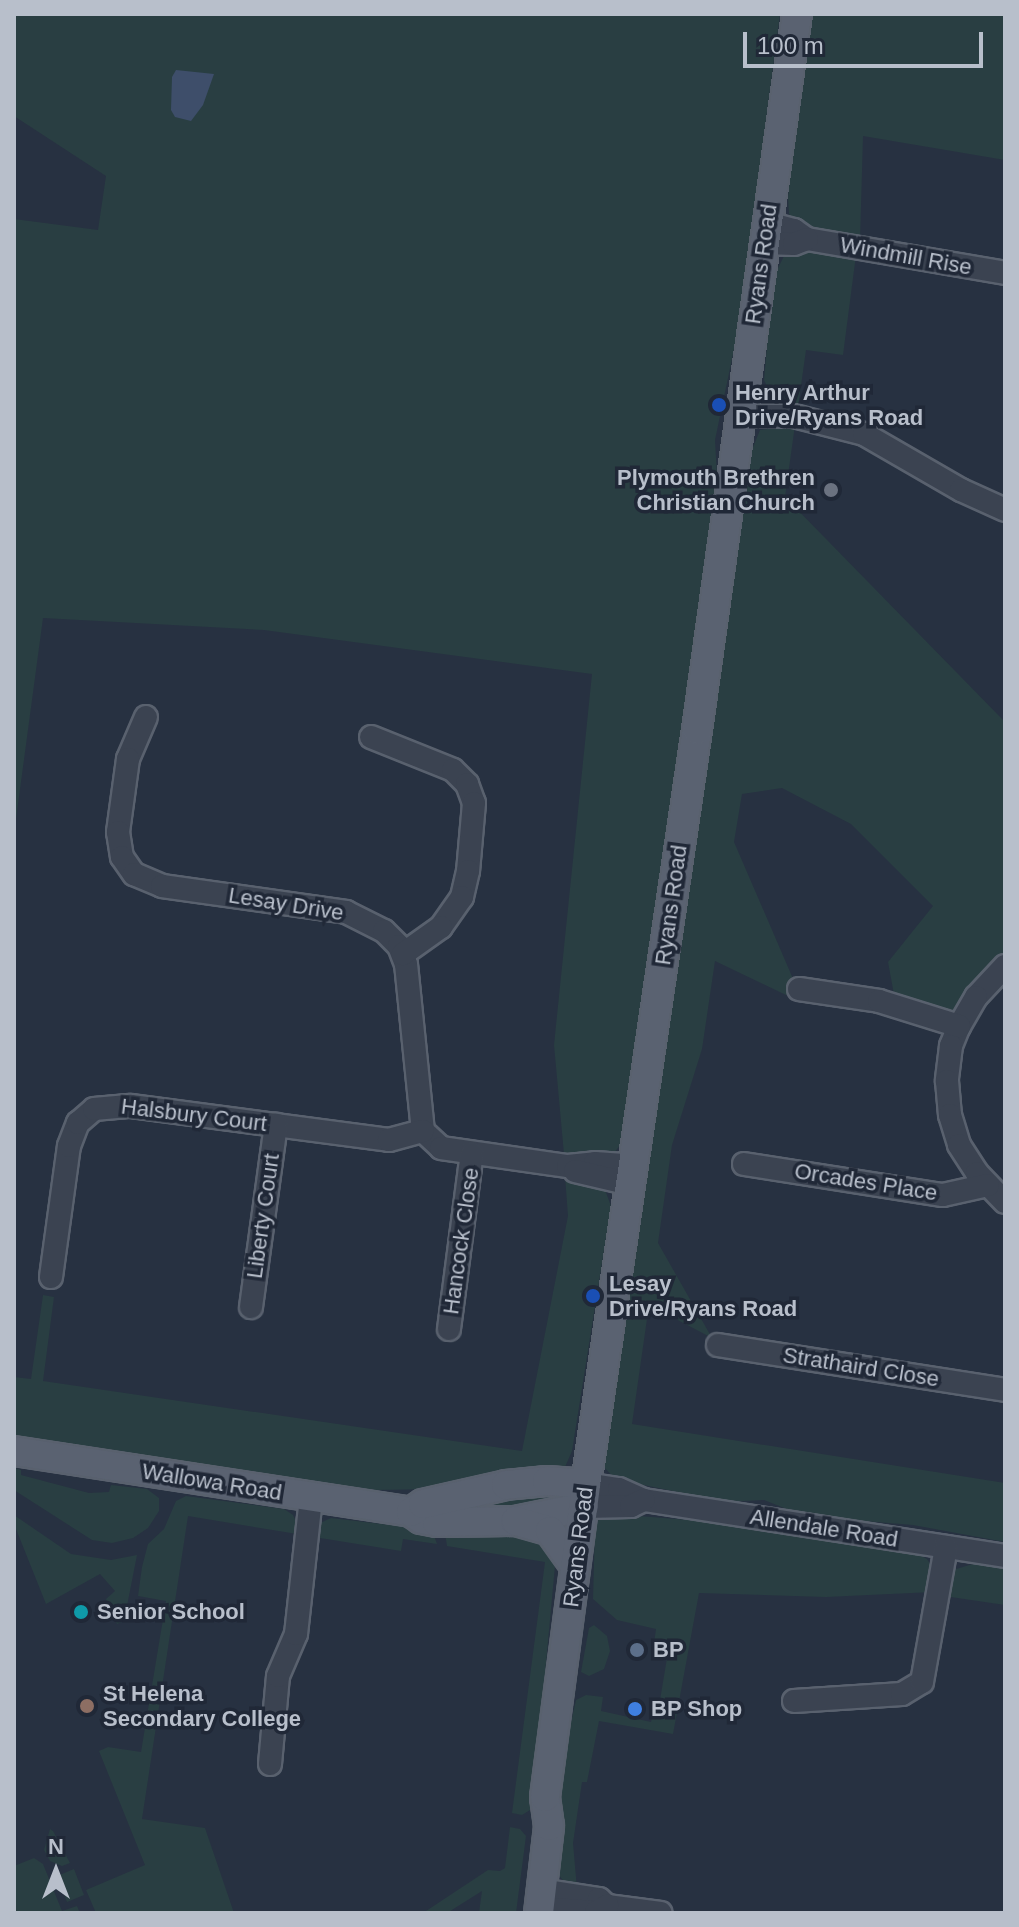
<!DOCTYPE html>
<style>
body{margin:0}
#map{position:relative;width:1019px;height:1927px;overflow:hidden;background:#273141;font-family:Helvetica,sans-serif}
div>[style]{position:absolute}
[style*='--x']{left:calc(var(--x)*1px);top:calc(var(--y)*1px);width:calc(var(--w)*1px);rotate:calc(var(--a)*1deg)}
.green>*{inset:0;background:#293e42}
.water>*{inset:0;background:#3e4e6a}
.roads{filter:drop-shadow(2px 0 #59616e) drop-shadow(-2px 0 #59616e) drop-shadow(0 2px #59616e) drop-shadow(0 -2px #59616e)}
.minor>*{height:22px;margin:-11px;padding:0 11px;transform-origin:11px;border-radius:11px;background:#3b4351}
.major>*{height:28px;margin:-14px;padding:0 14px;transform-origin:14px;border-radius:14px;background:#5a6271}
.dots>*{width:22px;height:22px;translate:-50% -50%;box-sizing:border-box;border:4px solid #202837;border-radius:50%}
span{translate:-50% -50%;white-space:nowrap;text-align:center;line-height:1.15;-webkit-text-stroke:7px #202837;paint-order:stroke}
.street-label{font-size:22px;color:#b8bfcb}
.poi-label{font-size:22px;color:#b8bfcb;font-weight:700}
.left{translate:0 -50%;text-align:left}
.right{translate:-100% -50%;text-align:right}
.frame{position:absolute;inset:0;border:16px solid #b8bfcb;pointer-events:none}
.north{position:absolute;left:16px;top:1831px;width:80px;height:80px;-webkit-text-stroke:6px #202837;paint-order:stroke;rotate:0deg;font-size:22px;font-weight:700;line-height:32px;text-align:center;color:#b8bfcb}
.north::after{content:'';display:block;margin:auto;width:28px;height:36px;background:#b8bfcb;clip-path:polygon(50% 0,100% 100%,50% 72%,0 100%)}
.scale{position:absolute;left:743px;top:32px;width:240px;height:36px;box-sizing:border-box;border:4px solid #b8bfcb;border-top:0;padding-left:10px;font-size:24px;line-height:28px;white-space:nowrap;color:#b8bfcb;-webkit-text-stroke:6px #202837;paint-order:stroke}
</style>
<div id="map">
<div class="green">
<i style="clip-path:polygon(14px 14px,780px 14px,738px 330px,715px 440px,717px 476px,697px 653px,622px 1143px,613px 1154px,564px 1154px,554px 1045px,592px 674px,264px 630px,43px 618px,14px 834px,14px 219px,98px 230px,106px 176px,14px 116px)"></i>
<i style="clip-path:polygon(806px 14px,1005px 14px,1005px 160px,863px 136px,860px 241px,802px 227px,789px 214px,788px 198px)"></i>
<i style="clip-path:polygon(800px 247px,856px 255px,843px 355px,806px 350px,798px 407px,772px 397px,764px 380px,773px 278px,784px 256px)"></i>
<i style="clip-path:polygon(795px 425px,785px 497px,1005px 722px,1005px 954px,950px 1013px,895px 1000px,888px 962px,933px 906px,851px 824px,782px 788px,742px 794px,734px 842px,794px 981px,792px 992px,786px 995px,715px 961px,702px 1049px,672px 1145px,658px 1243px,712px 1338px,649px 1305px,632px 1424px,1005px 1483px,1005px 1542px,913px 1525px,804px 1516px,764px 1500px,725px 1502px,615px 1479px,604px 1467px,745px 467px,760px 430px)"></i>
<i style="clip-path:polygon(565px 1176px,604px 1187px,611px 1206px,572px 1451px,565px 1467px,438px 1489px,374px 1490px,14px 1436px,14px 1377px,31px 1379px,43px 1295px,54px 1297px,43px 1381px,522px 1451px,568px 1216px)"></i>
<i style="clip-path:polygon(14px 1468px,21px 1470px,21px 1475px,89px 1493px,109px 1492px,111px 1485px,147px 1489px,159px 1498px,159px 1511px,148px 1528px,133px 1538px,112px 1543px,92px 1540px,14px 1490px)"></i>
<i style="clip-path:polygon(522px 1494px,565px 1497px,540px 1509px,444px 1509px)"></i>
<i style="clip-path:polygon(186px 1496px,284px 1509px,293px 1515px,297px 1524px,297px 1534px,188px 1516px,142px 1819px,205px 1828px,234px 1913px,96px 1913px,86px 1890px,145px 1865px,99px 1751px,108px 1747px,141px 1752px,166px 1601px,138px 1596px,142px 1567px,148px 1544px,164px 1529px,176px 1501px)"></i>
<i style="clip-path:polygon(614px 1514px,714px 1522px,914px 1552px,927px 1559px,934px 1570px,933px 1592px,826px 1597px,699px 1593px,673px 1734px,599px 1721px,587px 1782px,582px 1782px,573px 1843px,577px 1889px,567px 1886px,556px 1871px,559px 1776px,576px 1700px,586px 1695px,603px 1697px,601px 1711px,651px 1722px,655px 1705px,659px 1706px,669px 1646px,654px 1643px,656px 1629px,617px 1620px,593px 1599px,595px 1527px,600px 1517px)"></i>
<i style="clip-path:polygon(14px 1515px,71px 1554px,111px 1560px,137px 1555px,124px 1621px,117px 1624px,106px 1599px,115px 1591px,100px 1574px,46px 1604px,14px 1524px)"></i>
<i style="clip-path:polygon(331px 1518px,432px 1530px,437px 1544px,403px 1539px,401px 1551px,314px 1537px,320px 1523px)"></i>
<i style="clip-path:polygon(529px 1530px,556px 1555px,537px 1760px,530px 1810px,522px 1815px,512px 1813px,545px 1562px,447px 1546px,445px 1533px)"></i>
<i style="clip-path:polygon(976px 1563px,1005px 1568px,1005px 1605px,944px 1596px,953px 1570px)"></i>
<i style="clip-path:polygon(594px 1625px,607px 1636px,610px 1651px,604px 1669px,589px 1676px,581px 1672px,589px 1628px)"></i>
<i style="clip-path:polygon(510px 1827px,520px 1829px,526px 1836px,516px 1913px,479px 1913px,482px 1891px,447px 1913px,423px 1913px,488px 1870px,500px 1871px,505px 1868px)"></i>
<i style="clip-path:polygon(50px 1829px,53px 1831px,70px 1863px,62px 1866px,50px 1861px,44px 1850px)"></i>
<i style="clip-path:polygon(34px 1858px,43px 1864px,62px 1911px,77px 1906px,80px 1913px,14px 1913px,14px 1866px)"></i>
<i style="clip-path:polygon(74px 1869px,84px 1895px,67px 1902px,57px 1876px)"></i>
</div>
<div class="water">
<i style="clip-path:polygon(176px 70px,214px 74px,203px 105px,191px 121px,175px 117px,171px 110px,172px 77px)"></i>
</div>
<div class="roads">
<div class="minor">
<i style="--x:767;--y:223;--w:28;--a:15"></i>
<i style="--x:794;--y:230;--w:16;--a:35"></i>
<i style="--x:807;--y:239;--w:201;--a:9.7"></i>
<i style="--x:764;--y:243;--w:30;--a:2"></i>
<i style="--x:794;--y:244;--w:14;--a:-21"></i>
<i style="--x:740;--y:416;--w:54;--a:0"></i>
<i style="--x:794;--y:416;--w:72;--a:14.4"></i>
<i style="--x:864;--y:434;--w:112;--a:30"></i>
<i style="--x:961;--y:490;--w:48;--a:24.4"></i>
<i style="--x:146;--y:717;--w:46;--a:113.2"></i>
<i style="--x:128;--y:759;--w:74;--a:97.8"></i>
<i style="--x:118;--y:832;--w:25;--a:81"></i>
<i style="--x:122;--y:857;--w:21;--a:55"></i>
<i style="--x:134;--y:874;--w:30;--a:23"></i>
<i style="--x:162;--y:886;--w:186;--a:8"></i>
<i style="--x:346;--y:912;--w:42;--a:26.6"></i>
<i style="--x:384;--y:931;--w:21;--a:45"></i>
<i style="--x:399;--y:946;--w:19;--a:69"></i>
<i style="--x:406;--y:964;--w:168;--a:84.2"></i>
<i style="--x:423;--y:1131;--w:25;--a:43"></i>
<i style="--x:441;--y:1148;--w:128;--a:8.1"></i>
<i style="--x:568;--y:1166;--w:27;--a:-6"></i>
<i style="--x:595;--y:1163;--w:39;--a:4"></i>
<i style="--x:371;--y:737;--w:88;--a:21.9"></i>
<i style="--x:453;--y:770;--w:20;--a:45"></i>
<i style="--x:467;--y:784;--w:20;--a:70"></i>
<i style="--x:474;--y:803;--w:68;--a:95"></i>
<i style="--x:468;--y:871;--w:27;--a:103"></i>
<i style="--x:462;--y:897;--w:37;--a:125"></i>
<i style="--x:441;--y:927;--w:47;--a:144.6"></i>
<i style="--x:1005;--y:966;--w:42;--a:133.1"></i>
<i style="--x:976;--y:997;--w:34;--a:120"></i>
<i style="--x:959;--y:1026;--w:22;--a:112"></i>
<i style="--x:951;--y:1046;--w:35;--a:97"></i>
<i style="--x:947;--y:1081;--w:34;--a:85"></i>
<i style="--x:950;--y:1115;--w:31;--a:73"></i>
<i style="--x:959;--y:1145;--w:33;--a:57"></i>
<i style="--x:977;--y:1173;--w:40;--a:46"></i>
<i style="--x:799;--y:989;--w:81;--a:8.5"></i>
<i style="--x:879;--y:1001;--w:84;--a:17.4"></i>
<i style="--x:744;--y:1164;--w:201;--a:8.9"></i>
<i style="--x:943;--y:1195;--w:46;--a:-12.5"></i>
<i style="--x:575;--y:1171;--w:57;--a:13.1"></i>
<i style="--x:51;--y:1277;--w:132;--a:-82.2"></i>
<i style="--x:69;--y:1146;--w:25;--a:-69"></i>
<i style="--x:78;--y:1123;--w:21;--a:-41"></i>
<i style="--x:94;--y:1109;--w:37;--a:-5"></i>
<i style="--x:131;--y:1106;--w:260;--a:7.5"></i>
<i style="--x:389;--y:1140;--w:35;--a:-15"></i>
<i style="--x:251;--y:1307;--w:184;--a:-82.2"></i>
<i style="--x:449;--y:1329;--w:177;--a:-82.6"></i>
<i style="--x:718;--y:1345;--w:291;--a:8.9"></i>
<i style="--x:586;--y:1484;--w:33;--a:9"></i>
<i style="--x:619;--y:1489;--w:27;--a:24"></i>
<i style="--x:644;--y:1500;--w:365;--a:8.8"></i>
<i style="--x:584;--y:1507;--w:47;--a:-1.2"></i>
<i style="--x:631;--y:1506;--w:14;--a:-25"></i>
<i style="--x:794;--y:1701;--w:108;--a:-3.7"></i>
<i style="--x:902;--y:1694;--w:23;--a:-31"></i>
<i style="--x:922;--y:1682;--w:137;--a:-79.9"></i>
<i style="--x:270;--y:1764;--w:88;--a:-84.8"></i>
<i style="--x:278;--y:1676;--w:46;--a:-66.8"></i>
<i style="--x:296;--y:1634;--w:137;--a:-83.7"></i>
<i style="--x:541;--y:1890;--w:59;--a:8.8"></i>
<i style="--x:599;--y:1899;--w:11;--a:41"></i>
<i style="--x:607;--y:1906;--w:54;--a:7.4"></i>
<i style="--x:539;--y:1908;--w:57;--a:4"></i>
<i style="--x:596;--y:1912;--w:13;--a:-29"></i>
</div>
<div class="major">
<i style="--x:14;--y:1451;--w:402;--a:8.7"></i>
<i style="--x:411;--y:1512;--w:12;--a:35"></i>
<i style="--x:421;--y:1519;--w:16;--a:11"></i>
<i style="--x:437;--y:1522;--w:78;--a:-0.7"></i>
<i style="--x:515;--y:1521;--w:70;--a:-11.5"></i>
<i style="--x:411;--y:1512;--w:14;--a:-34"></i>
<i style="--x:423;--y:1504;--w:85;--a:-12.9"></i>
<i style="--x:506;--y:1485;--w:41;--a:-5.6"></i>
<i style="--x:547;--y:1481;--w:39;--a:4"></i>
<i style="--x:516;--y:1521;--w:35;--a:16"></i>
<i style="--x:550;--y:1531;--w:43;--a:54.5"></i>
<i style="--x:539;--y:1913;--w:88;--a:-83.4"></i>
<i style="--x:549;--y:1826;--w:29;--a:-98"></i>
<i style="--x:545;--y:1797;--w:316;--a:-82.5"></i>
<i style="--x:586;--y:1484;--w:762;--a:-81.63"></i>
<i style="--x:697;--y:730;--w:723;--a:-82.05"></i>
</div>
</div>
<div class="dots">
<i style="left:719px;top:405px;background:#1a4fb4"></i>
<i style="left:831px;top:490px;background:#6b7280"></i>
<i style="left:593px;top:1296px;background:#1a4fb4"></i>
<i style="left:81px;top:1612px;background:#0f9aa8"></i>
<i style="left:637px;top:1650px;background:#5c6f8a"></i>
<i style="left:87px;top:1706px;background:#8d6e63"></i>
<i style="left:635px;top:1709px;background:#3f7fe0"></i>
</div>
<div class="street-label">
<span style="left:906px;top:256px;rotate:10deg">Windmill Rise</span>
<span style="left:761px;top:264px;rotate:-82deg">Ryans Road</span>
<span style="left:286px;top:904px;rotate:9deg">Lesay Drive</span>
<span style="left:671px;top:905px;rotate:-82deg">Ryans Road</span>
<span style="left:194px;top:1115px;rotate:7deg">Halsbury Court</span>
<span style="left:866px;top:1182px;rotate:9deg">Orcades Place</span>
<span style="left:263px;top:1216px;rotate:-82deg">Liberty Court</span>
<span style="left:461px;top:1241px;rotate:-82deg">Hancock Close</span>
<span style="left:861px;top:1367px;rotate:9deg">Strathaird Close</span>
<span style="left:212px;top:1482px;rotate:9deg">Wallowa Road</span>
<span style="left:824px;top:1528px;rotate:9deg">Allendale Road</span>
<span style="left:578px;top:1547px;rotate:-83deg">Ryans Road</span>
</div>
<div class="poi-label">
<span class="left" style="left:735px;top:405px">Henry Arthur<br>Drive/Ryans Road</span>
<span class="right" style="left:815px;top:490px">Plymouth Brethren<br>Christian Church</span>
<span class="left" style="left:609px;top:1296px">Lesay<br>Drive/Ryans Road</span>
<span class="left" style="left:97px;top:1612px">Senior School</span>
<span class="left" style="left:653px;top:1650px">BP</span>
<span class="left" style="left:103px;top:1706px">St Helena<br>Secondary College</span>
<span class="left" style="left:651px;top:1709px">BP Shop</span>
</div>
<div class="frame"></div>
<div class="north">N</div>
<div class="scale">100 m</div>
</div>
